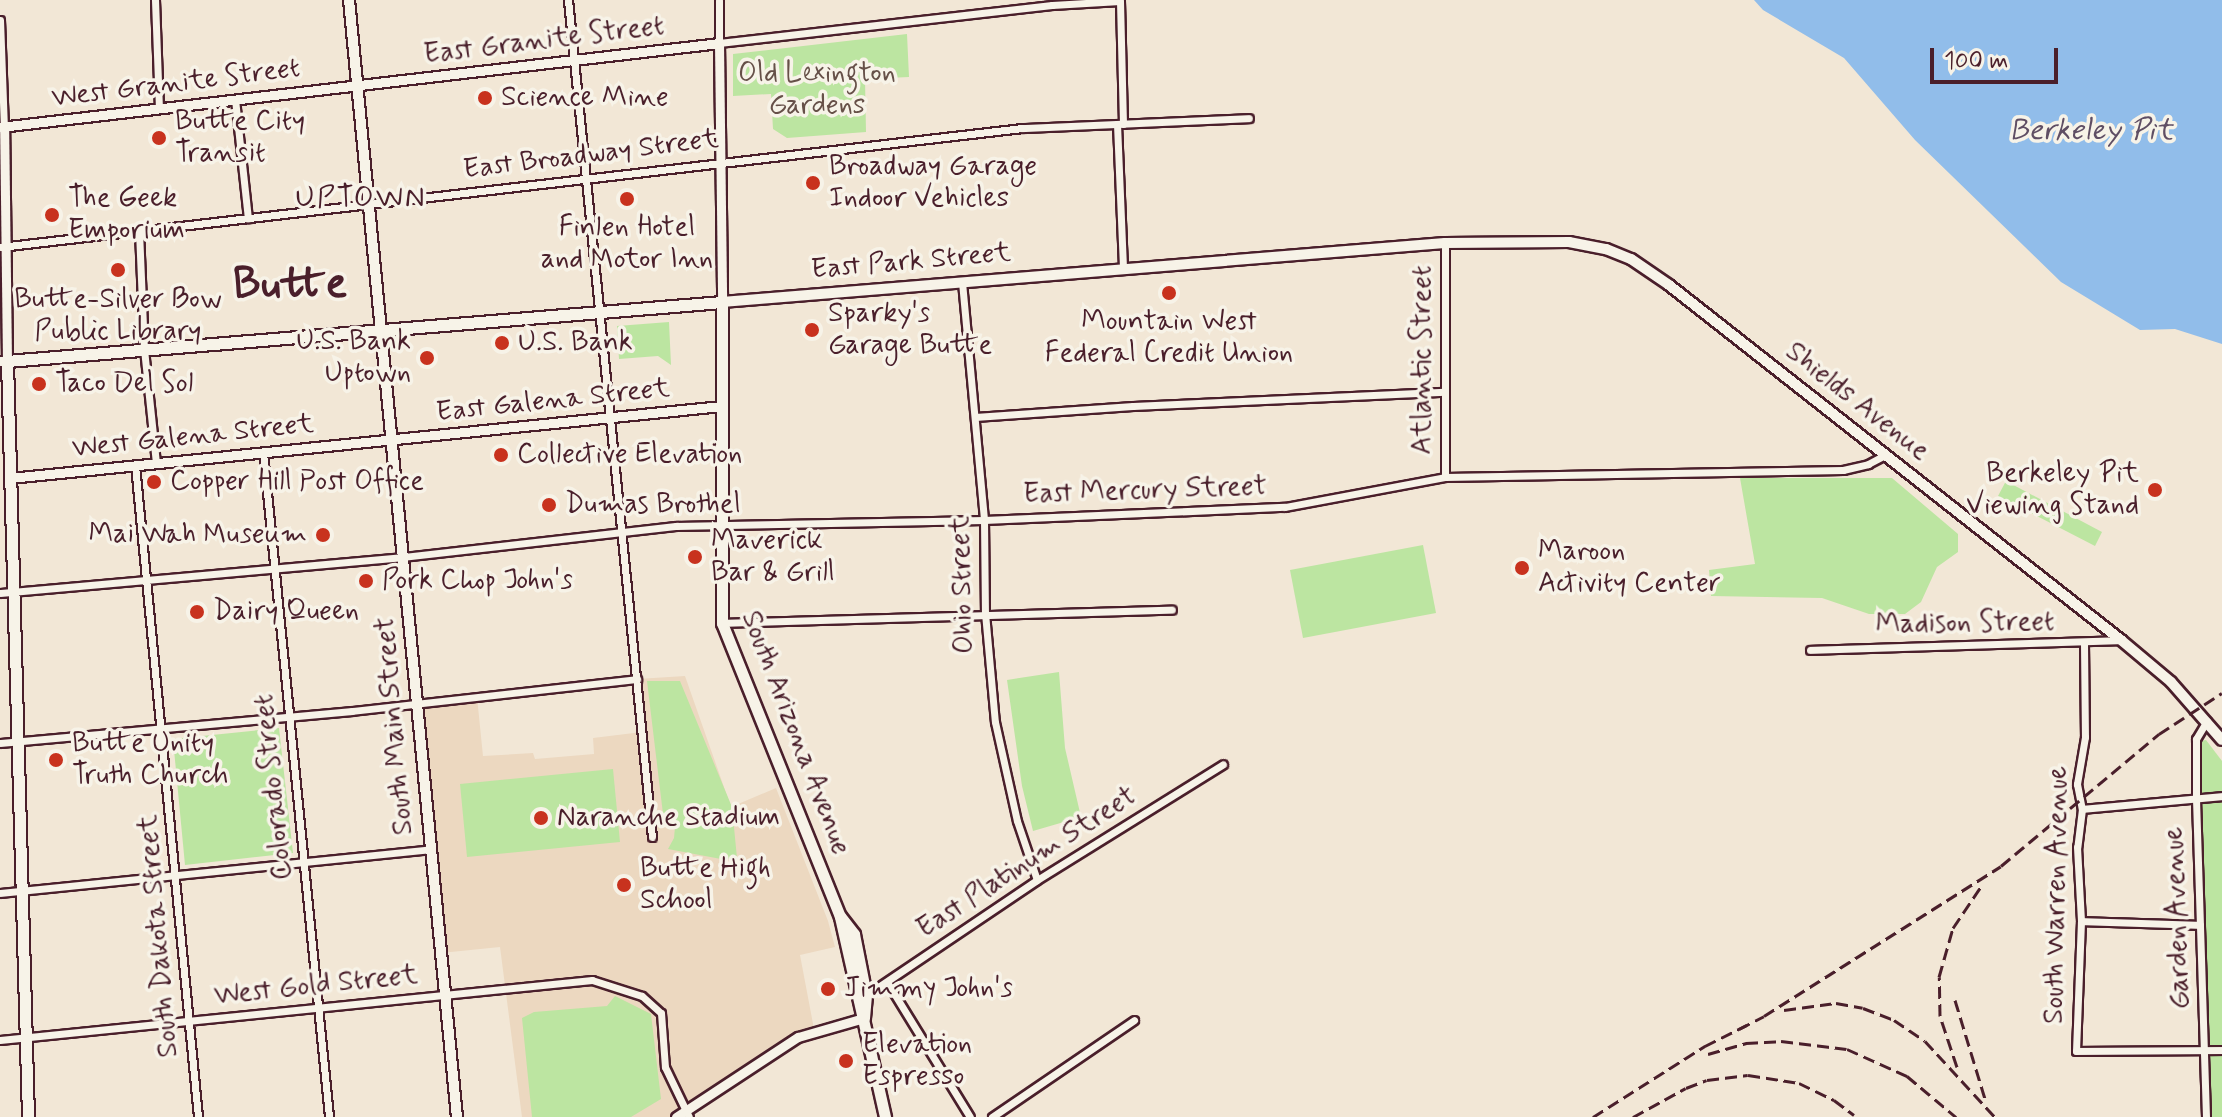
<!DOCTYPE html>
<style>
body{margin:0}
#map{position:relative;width:2222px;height:1117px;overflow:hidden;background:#f2e7d6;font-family:Mynerve,sans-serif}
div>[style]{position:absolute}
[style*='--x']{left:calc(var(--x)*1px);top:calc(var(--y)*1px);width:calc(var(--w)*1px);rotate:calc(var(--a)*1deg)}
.built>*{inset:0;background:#ecd8c0}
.green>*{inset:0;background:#bce5a1}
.water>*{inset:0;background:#91bdea}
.roads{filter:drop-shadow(2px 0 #4a1f2b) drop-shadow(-2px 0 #4a1f2b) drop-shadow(0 2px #4a1f2b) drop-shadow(0 -2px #4a1f2b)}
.minor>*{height:7px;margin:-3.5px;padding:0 3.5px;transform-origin:3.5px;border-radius:3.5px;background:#f7f3e8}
.tertiary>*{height:9px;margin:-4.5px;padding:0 4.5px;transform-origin:4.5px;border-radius:4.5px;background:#f7f3e8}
.secondary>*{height:10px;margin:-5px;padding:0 5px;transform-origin:5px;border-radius:5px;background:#f7f3e8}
.primary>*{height:11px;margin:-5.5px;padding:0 5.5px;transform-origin:5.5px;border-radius:5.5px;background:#f7f3e8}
.rail>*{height:3px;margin-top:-1.5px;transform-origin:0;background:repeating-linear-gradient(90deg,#4a1f2b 0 12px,transparent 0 18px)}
.dots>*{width:22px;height:22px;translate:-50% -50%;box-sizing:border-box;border:4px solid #f7f3e8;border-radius:50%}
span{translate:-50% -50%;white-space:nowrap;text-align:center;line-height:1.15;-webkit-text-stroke:7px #f7f3e8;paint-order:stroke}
.street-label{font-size:28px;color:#4a1f2b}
.park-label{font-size:28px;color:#665048}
.poi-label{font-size:28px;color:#4a1f2b}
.left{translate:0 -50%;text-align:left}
.right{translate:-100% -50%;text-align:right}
.water-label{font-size:30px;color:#5f4e64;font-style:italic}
.neighbourhood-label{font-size:30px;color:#4a1f2b;letter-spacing:2px}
.town-label{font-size:44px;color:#4a1f2b;font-weight:700}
.scale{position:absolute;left:1930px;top:48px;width:128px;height:36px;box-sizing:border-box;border:4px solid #4a1f2b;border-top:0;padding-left:10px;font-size:24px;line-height:28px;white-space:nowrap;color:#4a1f2b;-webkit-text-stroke:6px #f7f3e8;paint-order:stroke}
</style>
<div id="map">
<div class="built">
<i style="clip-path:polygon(685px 676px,731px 807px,776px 788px,828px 921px,835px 947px,800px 955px,814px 1029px,676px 1117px,522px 1117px,500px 947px,441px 953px,417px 704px,477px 697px,483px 756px,533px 753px,535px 759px,594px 754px,593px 738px,642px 732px,637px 679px)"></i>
</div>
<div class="green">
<i style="clip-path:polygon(907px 34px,909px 77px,865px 79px,866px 132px,787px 138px,773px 129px,771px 94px,733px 96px,733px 54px)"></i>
<i style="clip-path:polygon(669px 322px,671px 365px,658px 356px,619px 359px,617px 326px)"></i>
<i style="clip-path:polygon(1740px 478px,1892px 478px,1958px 534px,1958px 552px,1937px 567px,1921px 602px,1905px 614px,1869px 614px,1822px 598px,1711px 596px,1709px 570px,1755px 564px)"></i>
<i style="clip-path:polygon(2006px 481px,2102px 532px,2095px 546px,1998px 496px)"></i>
<i style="clip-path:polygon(1423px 545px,1436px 613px,1303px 638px,1290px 570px)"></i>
<i style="clip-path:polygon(1059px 672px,1065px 748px,1081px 817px,1033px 831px,1022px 786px,1007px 680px)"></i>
<i style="clip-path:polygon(647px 681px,680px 681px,732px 807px,737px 858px,721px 859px,668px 849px,674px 838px,675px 827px,673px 819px,663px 814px)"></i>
<i style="clip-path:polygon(279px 728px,293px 853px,185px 865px,173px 739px)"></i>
<i style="clip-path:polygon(2206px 740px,2222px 761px,2222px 1117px,2207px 1117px,2201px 741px)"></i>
<i style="clip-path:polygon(613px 769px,620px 842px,467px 857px,460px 784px)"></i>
<i style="clip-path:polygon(615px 996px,651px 1014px,661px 1099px,631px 1117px,532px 1117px,522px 1018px,534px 1012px,607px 1006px)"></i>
</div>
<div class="water">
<i style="clip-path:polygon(1754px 0,2222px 0,2222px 344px,2175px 329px,2140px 330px,2061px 282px,1915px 140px,1844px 58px,1763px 10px)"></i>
</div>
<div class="roads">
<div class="minor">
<i style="--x:155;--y:0;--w:108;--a:87.9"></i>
<i style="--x:568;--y:0;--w:841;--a:84.27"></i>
<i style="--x:719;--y:0;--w:43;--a:90"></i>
<i style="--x:719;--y:43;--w:335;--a:-6.5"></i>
<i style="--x:1052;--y:5;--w:68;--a:-3.4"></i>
<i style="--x:1120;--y:1;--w:123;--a:88.6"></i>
<i style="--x:0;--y:20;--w:107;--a:87.9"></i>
<i style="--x:235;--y:99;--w:120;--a:83.8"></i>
<i style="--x:1117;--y:124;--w:144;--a:87.6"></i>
<i style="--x:139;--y:231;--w:118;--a:87.6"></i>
<i style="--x:144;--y:349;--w:115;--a:84"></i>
<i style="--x:1445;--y:243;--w:234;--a:90"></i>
<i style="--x:0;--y:247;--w:1030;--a:-6.64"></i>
<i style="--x:1023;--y:128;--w:226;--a:-2.5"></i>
<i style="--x:962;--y:282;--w:239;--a:84.7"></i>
<i style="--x:984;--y:520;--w:93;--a:89.4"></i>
<i style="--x:985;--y:613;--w:109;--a:84.8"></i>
<i style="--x:995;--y:722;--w:101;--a:77.5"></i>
<i style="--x:1017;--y:821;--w:62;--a:71.3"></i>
<i style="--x:975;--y:417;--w:158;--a:-4"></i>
<i style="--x:1133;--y:406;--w:312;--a:-2.6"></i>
<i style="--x:263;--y:452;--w:668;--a:84.33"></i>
<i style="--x:135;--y:465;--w:655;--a:84.48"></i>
<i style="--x:0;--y:593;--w:405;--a:-5.1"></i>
<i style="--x:403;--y:557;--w:275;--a:-6.5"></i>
<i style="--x:676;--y:526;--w:308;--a:-1.1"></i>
<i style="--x:984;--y:520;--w:301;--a:-2.5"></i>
<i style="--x:1285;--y:507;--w:163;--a:-10.6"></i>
<i style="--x:1445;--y:477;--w:398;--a:-1"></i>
<i style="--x:1843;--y:470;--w:26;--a:-13"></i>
<i style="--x:1868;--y:464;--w:19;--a:-28"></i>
<i style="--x:722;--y:623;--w:450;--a:-1.7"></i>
<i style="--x:2084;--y:644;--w:93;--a:89.4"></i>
<i style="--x:2085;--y:737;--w:48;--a:99.7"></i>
<i style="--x:2077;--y:784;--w:25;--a:79"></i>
<i style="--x:2082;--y:809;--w:38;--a:97"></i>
<i style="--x:2077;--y:847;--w:74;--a:86.9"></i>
<i style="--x:2081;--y:921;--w:130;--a:92.2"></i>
<i style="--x:2076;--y:1051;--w:146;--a:-0.4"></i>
<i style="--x:1810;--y:650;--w:311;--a:-1.8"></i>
<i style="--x:0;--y:743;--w:353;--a:-5.2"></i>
<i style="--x:352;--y:711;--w:287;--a:-6.4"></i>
<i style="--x:2082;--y:809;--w:141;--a:-5.3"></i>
<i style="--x:0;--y:893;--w:433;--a:-5.8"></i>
<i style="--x:2081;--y:921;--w:119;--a:1.9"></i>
<i style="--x:887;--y:982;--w:158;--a:58.4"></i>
<i style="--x:865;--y:996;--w:207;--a:-34"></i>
<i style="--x:1037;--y:880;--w:219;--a:-31.9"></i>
<i style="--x:0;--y:1040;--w:595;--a:-5.79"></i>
<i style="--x:592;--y:980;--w:52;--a:17.7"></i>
<i style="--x:642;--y:996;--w:25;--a:42"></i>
<i style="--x:661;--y:1013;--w:54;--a:85.8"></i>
<i style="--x:665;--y:1067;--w:55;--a:64.4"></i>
<i style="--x:992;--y:1117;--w:172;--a:-34.3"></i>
<i style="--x:2206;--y:1117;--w:317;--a:-91.8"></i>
<i style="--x:2196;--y:800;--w:61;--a:-90"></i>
<i style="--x:2196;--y:739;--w:21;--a:-59"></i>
</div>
<div class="tertiary">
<i style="--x:0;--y:127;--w:724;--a:-6.66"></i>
<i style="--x:719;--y:43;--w:259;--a:89.3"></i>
<i style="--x:0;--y:361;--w:7;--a:0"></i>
<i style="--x:7;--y:361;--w:234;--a:-90.7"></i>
<i style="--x:10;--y:478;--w:715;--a:-5.78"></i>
<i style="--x:676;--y:1117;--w:146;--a:-33.3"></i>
<i style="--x:798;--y:1037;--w:69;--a:-16.1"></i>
</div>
<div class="secondary">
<i style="--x:349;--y:0;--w:1122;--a:84.48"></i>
<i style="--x:722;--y:302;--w:725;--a:-4.67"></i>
<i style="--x:1445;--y:243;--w:124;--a:-0.5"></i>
<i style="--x:1569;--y:242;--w:38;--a:11"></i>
<i style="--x:1606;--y:249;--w:27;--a:22"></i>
<i style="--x:1631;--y:259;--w:46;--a:34.4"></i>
<i style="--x:1669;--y:285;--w:575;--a:38.15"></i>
<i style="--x:2121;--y:640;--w:65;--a:40"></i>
<i style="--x:2171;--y:682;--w:77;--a:48.7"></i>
</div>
<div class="primary">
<i style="--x:840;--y:917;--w:205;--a:77.3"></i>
<i style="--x:28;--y:1117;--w:756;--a:-91.59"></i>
<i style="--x:7;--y:361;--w:717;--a:-4.72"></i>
<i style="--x:722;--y:302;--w:321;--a:90"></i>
<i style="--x:722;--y:623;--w:316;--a:68.1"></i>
<i style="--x:840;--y:916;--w:23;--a:52"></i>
<i style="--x:854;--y:934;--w:62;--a:78.9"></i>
<i style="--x:866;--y:995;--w:23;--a:95"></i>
</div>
</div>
<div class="rail">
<i style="--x:1955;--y:1000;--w:103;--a:73.1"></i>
<i style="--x:1784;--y:1010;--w:52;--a:-7.7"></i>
<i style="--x:1836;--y:1003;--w:27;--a:10"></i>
<i style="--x:1863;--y:1008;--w:33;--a:21"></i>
<i style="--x:1894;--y:1020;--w:37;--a:34"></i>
<i style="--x:1925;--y:1041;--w:103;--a:47.4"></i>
<i style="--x:1739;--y:1029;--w:28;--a:-27"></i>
<i style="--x:1764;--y:1016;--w:280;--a:-32.3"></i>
<i style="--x:2001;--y:866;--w:206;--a:-39.9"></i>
<i style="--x:2159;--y:734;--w:75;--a:-33.1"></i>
<i style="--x:1708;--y:1054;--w:40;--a:-16"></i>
<i style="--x:1746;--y:1043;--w:35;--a:-3"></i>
<i style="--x:1781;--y:1041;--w:66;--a:6.9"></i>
<i style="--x:1847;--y:1049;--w:66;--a:24.2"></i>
<i style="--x:1907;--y:1076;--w:64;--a:39.9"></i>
<i style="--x:1957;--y:1067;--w:54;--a:-108.4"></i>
<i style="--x:1940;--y:1016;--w:39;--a:-91"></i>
<i style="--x:1939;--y:977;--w:51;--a:-74.1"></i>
<i style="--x:1953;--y:928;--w:52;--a:-56"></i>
<i style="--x:1593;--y:1117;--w:133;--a:-32.4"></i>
<i style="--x:1705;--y:1046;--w:47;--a:-26.6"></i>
<i style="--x:1633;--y:1117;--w:60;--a:-28.7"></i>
<i style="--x:1686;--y:1088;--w:22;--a:-21"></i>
<i style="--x:1707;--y:1080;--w:41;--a:-7"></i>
<i style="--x:1748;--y:1075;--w:52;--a:8.9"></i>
<i style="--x:1799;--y:1083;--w:39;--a:26"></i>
<i style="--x:1834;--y:1100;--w:25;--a:37"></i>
</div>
<div class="dots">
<i style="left:485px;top:98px;background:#c8321e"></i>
<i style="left:159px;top:138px;background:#c8321e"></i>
<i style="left:813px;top:183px;background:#c8321e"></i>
<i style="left:627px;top:199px;background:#c8321e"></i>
<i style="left:52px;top:215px;background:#c8321e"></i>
<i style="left:118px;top:270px;background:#c8321e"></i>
<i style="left:1169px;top:293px;background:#c8321e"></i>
<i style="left:812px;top:330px;background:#c8321e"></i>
<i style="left:502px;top:343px;background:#c8321e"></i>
<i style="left:427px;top:358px;background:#c8321e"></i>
<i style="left:39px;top:384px;background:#c8321e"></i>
<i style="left:501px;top:455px;background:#c8321e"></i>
<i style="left:154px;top:482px;background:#c8321e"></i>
<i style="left:2155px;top:490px;background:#c8321e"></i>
<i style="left:549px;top:505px;background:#c8321e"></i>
<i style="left:323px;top:535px;background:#c8321e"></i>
<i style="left:695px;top:557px;background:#c8321e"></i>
<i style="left:1522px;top:568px;background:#c8321e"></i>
<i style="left:366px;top:581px;background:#c8321e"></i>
<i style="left:197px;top:612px;background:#c8321e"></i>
<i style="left:56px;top:760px;background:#c8321e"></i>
<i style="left:541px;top:818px;background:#c8321e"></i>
<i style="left:624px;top:885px;background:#c8321e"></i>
<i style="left:828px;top:989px;background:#c8321e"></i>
<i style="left:846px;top:1061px;background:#c8321e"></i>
</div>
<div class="street-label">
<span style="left:544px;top:41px;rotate:-7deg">East Granite Street</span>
<span style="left:176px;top:84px;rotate:-7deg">West Granite Street</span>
<span style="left:591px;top:155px;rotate:-7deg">East Broadway Street</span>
<span style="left:911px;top:262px;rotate:-5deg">East Park Street</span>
<span style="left:1423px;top:360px;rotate:-90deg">Atlantic Street</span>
<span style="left:553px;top:401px;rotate:-6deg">East Galena Street</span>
<span style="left:1857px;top:402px;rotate:38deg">Shields Avenue</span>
<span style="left:193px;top:437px;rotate:-6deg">West Galena Street</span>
<span style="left:1145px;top:491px;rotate:-2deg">East Mercury Street</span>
<span style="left:963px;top:585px;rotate:-92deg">Ohio Street</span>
<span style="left:1965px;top:624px;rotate:-1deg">Madison Street</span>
<span style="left:395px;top:726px;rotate:-95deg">South Main Street</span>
<span style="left:795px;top:733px;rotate:69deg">South Arizona Avenue</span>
<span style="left:274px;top:787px;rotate:-96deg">Colorado Street</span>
<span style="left:1027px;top:863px;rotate:-33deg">East Platinum Street</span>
<span style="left:2057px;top:895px;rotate:-89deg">South Warren Avenue</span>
<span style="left:2178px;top:918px;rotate:-92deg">Garden Avenue</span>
<span style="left:159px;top:936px;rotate:-95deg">South Dakota Street</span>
<span style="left:316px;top:986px;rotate:-6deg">West Gold Street</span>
</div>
<div class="park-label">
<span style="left:817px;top:90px">Old Lexington<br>Gardens</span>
</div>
<div class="poi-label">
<span class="left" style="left:501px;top:98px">Science Mine</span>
<span class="left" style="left:175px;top:138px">Butte City<br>Transit</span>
<span class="left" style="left:829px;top:183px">Broadway Garage<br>Indoor Vehicles</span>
<span class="left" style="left:68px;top:215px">The Geek<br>Emporium</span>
<span style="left:627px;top:244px">Finlen Hotel<br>and Motor Inn</span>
<span style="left:118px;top:316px">Butte-Silver Bow<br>Public Library</span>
<span class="left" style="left:828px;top:330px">Sparky's<br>Garage Butte</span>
<span style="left:1169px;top:338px">Mountain West<br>Federal Credit Union</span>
<span class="right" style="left:411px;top:358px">U.S. Bank<br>Uptown</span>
<span class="left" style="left:518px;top:343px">U.S. Bank</span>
<span class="left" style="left:55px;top:384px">Taco Del Sol</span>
<span class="left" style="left:517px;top:455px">Collective Elevation</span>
<span class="right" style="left:2139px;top:490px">Berkeley Pit<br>Viewing Stand</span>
<span class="left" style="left:170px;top:482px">Copper Hill Post Office</span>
<span class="left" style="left:565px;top:505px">Dumas Brothel</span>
<span class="right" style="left:307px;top:535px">Mai Wah Museum</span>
<span class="left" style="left:711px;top:557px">Maverick<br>Bar &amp; Grill</span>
<span class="left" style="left:1538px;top:568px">Maroon<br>Activity Center</span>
<span class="left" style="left:382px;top:581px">Pork Chop John's</span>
<span class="left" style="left:213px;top:612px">Dairy Queen</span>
<span class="left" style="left:72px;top:760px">Butte Unity<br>Truth Church</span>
<span class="left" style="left:557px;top:818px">Naranche Stadium</span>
<span class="left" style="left:640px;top:885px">Butte High<br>School</span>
<span class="left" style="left:844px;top:989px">Jimmy John's</span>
<span class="left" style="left:862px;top:1061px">Elevation<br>Espresso</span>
</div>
<div class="water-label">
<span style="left:2091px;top:131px">Berkeley Pit</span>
</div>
<div class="neighbourhood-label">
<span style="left:361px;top:198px">UPTOWN</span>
</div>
<div class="town-label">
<span style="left:290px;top:285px">Butte</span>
</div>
<div class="scale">100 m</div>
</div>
